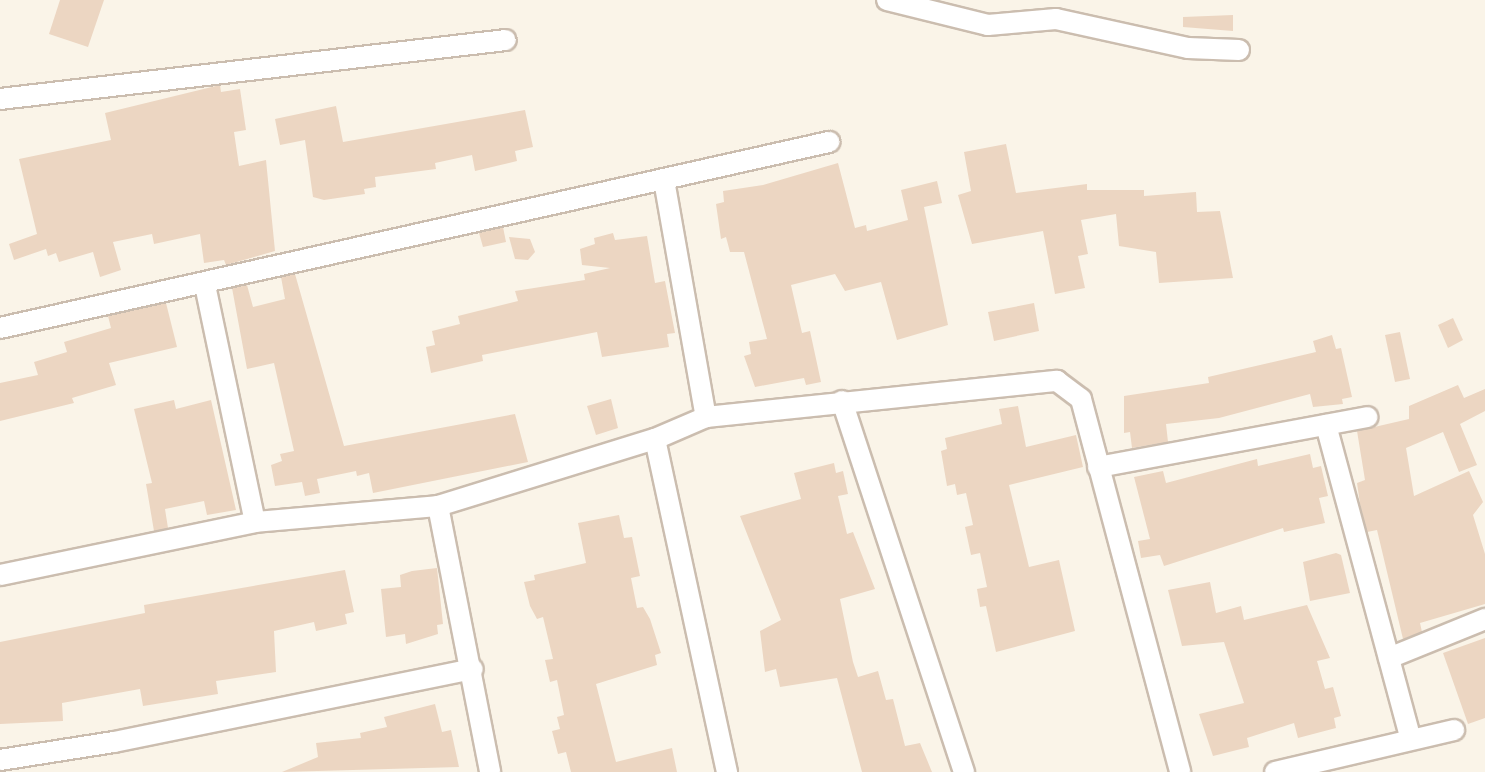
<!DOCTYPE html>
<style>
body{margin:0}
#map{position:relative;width:1485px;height:772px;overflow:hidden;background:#faf4e8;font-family:Figtree,sans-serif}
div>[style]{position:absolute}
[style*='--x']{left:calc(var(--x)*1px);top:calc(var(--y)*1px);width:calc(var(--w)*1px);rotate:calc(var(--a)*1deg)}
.building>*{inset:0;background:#ecd6c2}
.roads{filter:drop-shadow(2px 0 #cbbdaf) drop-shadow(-2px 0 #cbbdaf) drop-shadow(0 2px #cbbdaf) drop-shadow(0 -2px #cbbdaf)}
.minor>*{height:20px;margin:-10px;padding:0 10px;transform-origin:10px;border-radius:10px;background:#fff}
span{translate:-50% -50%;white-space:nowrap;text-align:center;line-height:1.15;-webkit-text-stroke:5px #fdf8ee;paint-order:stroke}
</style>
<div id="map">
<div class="building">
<i style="clip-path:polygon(60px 0,104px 0,88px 47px,49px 34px)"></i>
<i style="clip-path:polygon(1233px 15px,1233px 31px,1183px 27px,1183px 17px)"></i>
<i style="clip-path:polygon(220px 85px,221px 92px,240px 89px,246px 130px,234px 132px,239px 166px,266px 160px,275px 251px,226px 265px,224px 260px,204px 263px,200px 234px,154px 244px,152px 234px,113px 242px,121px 270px,100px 277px,93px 252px,59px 262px,56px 253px,48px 256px,46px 249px,14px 260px,9px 244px,37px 234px,19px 159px,111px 140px,105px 113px)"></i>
<i style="clip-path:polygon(336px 106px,343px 142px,525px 110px,533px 147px,515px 151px,517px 161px,475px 171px,472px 155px,435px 163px,436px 169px,375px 177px,376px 187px,364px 189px,365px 194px,324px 200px,313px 197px,305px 140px,280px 145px,275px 119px)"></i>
<i style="clip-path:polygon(1006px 144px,1016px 193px,1087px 184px,1087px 190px,1144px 190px,1144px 196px,1196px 192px,1197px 212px,1220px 211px,1233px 278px,1159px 283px,1156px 252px,1119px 246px,1116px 214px,1081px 220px,1088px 254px,1078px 256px,1085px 288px,1055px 294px,1043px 231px,972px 244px,958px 195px,971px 191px,964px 152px)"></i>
<i style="clip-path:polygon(838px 163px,855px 228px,866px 225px,867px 231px,908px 220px,901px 190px,937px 181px,942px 203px,924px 207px,948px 325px,897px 340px,881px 282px,845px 291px,835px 274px,791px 285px,802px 333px,810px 331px,821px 382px,806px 385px,804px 378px,755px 387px,744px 356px,751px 354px,749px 342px,767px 339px,744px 252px,730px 252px,726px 237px,721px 239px,716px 204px,724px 202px,723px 191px,763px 185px)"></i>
<i style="clip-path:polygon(503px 227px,506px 242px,483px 247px,479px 233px)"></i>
<i style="clip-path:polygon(613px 233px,615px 240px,647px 236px,655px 283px,665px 281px,675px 333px,667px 334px,669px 347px,602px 357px,597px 332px,482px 355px,483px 361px,431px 373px,426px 347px,435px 345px,432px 331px,460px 324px,458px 316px,518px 301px,515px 291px,585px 280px,584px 274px,610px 268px,582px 265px,580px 249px,595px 244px,594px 238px)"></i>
<i style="clip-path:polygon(509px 237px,530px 239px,535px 252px,528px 260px,515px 259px)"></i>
<i style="clip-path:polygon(295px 274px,344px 446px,515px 414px,528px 462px,373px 493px,369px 473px,357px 476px,356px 471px,317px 479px,320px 493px,305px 496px,302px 482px,275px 486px,271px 465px,282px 461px,280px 454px,294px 451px,274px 363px,247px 369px,232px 288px,247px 285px,253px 307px,285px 299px,281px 277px)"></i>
<i style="clip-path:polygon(166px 303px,177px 347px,109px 363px,116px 385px,72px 398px,74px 403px,0 421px,0 383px,38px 375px,34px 362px,67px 352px,64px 342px,111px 328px,108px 316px)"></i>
<i style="clip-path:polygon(1034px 303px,1039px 331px,994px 341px,988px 312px)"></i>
<i style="clip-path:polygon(1453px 318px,1463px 340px,1448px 348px,1438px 325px)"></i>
<i style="clip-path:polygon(1400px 332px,1410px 379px,1395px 382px,1385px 335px)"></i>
<i style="clip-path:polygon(1332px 335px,1336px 349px,1341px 348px,1352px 397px,1342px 399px,1343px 404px,1313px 407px,1310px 394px,1219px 418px,1166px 424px,1168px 442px,1132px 448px,1130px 432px,1124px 433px,1124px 396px,1209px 383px,1208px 377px,1316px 352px,1313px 341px)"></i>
<i style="clip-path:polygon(1458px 385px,1464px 398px,1485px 389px,1485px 411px,1460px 424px,1477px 465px,1459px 472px,1443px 432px,1406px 448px,1414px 496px,1469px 471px,1483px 502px,1473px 515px,1485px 554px,1485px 604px,1420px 623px,1422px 632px,1403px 639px,1377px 530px,1367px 532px,1360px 504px,1357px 483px,1365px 480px,1357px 431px,1409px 419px,1409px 406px)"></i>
<i style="clip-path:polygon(611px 399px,618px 428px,596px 435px,587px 406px)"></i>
<i style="clip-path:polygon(174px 400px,176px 409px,211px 400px,236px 510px,207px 515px,204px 501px,165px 509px,168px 528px,154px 531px,146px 484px,152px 483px,134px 409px)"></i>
<i style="clip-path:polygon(1018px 406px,1026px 447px,1076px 435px,1083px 467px,1009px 485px,1029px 567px,1059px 560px,1075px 631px,996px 652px,986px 606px,980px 607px,977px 589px,987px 587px,980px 553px,971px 555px,965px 527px,973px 525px,966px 493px,957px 495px,955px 484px,947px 486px,941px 451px,947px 449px,945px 438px,1002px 424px,999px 409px)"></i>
<i style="clip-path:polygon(1310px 454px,1313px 468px,1321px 466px,1328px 496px,1319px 498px,1325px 523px,1284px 532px,1283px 528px,1164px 566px,1160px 555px,1141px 558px,1138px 541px,1150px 539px,1134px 477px,1163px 471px,1166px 483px,1257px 459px,1258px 466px)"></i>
<i style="clip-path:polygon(834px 463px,836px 473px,843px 471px,848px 494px,838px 496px,847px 534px,853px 532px,875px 589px,840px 599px,853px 662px,858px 677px,878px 671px,886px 700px,893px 699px,905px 746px,920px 743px,932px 772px,862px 772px,837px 678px,780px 687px,776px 669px,765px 672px,760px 631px,781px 620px,740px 516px,801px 499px,794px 473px)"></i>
<i style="clip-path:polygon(619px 515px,624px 538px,632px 537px,640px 576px,631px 578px,637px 608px,643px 607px,650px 619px,661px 653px,655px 655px,657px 665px,596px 684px,616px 762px,672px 748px,677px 772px,571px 772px,566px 752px,558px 754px,552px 731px,560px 729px,557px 717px,564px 715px,557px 680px,550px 682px,545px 660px,553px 659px,543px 617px,537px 619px,530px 606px,524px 582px,535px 580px,534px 575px,586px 563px,578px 523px)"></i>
<i style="clip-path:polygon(1336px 553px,1341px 555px,1350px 593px,1310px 601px,1303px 562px)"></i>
<i style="clip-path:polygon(437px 568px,443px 624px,437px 625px,438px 634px,406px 644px,405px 634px,386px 637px,381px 589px,401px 587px,400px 575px,412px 571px)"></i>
<i style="clip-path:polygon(345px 570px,354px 612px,345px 614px,347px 624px,316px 631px,314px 622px,274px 631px,276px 672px,216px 681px,218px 694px,143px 706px,140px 689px,62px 703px,63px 721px,0 724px,0 642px,145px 613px,144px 605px)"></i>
<i style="clip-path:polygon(1210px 582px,1216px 613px,1241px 606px,1244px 620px,1307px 605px,1330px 658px,1317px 661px,1325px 689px,1333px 687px,1341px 716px,1334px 718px,1336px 728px,1298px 738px,1294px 723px,1247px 738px,1249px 747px,1213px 756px,1199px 714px,1244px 703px,1224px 642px,1182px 646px,1168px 590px)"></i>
<i style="clip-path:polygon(1485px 638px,1485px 718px,1468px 724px,1443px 653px)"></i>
<i style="clip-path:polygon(435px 704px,442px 732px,451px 730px,459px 767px,282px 772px,318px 757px,316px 743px,361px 738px,360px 733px,387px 727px,384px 717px)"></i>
</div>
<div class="roads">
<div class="minor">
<i style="--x:887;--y:0;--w:104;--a:13.9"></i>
<i style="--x:988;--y:25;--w:68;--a:-5"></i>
<i style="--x:1056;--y:19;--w:135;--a:12.4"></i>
<i style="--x:1188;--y:48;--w:51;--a:2.2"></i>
<i style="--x:0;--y:99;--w:509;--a:-6.65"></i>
<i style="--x:664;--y:180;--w:241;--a:80"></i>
<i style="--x:205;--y:285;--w:242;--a:78.1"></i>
<i style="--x:0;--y:328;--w:850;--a:-12.65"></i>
<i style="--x:842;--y:401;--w:391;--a:71.8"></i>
<i style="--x:1326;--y:425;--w:322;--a:74.9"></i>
<i style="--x:655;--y:439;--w:341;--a:77.8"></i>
<i style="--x:1098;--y:467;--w:274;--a:-10.5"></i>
<i style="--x:438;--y:506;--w:271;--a:78.9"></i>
<i style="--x:0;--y:575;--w:260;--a:-11.7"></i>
<i style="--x:255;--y:522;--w:184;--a:-5"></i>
<i style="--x:438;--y:506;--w:227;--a:-17.2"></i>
<i style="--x:655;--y:439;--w:56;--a:-23.3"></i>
<i style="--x:706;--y:417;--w:353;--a:-5.9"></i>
<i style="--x:1057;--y:381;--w:30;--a:37"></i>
<i style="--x:1081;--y:399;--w:386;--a:75.1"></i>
<i style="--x:1389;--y:658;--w:104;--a:-22.1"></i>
<i style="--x:0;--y:760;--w:115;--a:-9"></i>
<i style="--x:114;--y:742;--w:366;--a:-11.5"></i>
<i style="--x:1275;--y:772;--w:184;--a:-13.2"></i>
</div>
</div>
</div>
